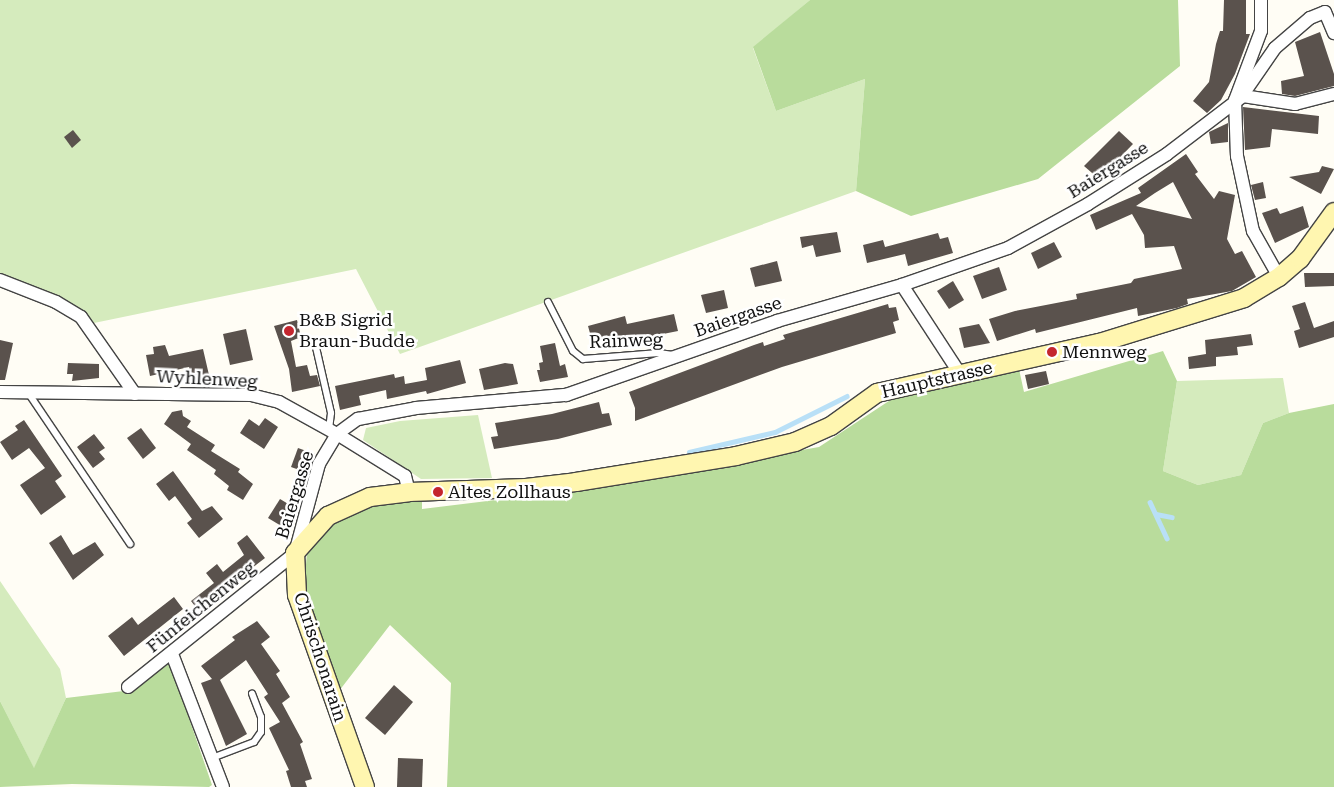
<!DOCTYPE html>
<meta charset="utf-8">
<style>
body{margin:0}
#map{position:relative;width:1334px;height:787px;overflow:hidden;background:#fffdf5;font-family:"Roboto Serif",serif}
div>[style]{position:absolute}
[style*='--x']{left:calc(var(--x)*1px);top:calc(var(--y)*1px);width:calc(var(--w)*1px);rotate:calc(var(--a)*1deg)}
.green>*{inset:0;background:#d5ebbd}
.forest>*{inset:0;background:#b9dc9c}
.stream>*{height:4.5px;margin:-2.25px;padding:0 2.25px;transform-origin:2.25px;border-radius:2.25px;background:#b9e0f7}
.building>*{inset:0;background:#5a524d}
.roads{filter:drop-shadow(1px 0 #444) drop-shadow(-1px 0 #444) drop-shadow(0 1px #444) drop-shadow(0 -1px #444)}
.lane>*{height:6px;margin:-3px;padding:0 3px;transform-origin:3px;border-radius:3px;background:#fff}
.street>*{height:12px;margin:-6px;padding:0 6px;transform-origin:6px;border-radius:6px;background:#fff}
.secondary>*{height:18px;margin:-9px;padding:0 9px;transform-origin:9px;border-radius:9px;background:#fff6b0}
.dots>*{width:14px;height:14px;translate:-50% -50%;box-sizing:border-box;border:2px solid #fff;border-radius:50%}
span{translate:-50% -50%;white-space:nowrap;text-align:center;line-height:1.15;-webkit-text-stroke:5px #fff;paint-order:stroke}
.street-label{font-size:18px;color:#111}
.poi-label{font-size:18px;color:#111}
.left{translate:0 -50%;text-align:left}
</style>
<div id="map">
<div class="green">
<i style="clip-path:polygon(0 0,810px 0,753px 48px,776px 111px,865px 79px,856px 191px,400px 354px,356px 269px,94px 323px,0 277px)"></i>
<i style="clip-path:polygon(1283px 378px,1289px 413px,1263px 423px,1241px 475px,1198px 485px,1163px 471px,1177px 381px)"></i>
<i style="clip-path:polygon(478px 415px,492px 478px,421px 479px,363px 440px,366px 428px,400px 421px)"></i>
<i style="clip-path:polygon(0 581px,60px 669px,66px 698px,34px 769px,0 701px)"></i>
</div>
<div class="forest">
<i style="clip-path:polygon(810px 0,1178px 0,1180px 66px,1038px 179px,911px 216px,856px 191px,865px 79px,776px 111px,753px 47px)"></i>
<i style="clip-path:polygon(1163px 351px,1177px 381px,1163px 471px,1198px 485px,1241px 475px,1263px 423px,1289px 413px,1334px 404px,1334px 787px,447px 787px,451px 683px,390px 625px,339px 691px,304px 590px,307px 552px,335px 522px,373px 504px,422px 501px,422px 509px,569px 491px,819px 447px,895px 397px,1019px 369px,1024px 392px)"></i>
<i style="clip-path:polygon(170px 663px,212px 785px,209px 787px,72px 784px,0 787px,0 701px,34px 768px,66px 698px,132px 690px)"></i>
</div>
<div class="stream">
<i style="--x:689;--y:452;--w:88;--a:-13.1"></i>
<i style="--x:775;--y:432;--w:80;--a:-26.6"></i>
<i style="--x:1150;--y:502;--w:40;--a:65"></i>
<i style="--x:1156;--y:514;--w:16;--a:11"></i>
</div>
<div class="building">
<i style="clip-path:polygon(1224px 0,1246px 0,1246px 34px,1250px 34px,1235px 74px,1221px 100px,1207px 113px,1193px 101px,1209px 82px,1216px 44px,1220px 31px,1223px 31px)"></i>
<i style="clip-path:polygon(1320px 32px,1334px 74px,1334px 86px,1295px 96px,1282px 94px,1281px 81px,1304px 76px,1295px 42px)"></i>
<i style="clip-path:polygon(1243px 107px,1319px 116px,1318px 134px,1272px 129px,1270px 147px,1245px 150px)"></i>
<i style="clip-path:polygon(1228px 123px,1228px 142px,1211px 144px,1209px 132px)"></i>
<i style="clip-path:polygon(73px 130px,81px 140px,72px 148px,64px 137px)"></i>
<i style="clip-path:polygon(1119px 131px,1133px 144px,1099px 179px,1084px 166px)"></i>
<i style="clip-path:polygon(evenodd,1186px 154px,1198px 172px,1195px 174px,1214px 199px,1219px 191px,1235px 195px,1227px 239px,1235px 254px,1242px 251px,1256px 277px,1232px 291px,1187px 299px,1188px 304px,1177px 308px,1138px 316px,1137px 308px,1036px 333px,1035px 329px,997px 341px,989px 319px,1015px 311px,1077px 299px,1076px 294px,1131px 283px,1134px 279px,1182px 269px,1174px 246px,1145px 248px,1144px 235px,1132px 214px,1096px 230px,1090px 215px,1141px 193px,1138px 188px,1186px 154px,1173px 182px,1192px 219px,1136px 206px,1155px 193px,1173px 182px)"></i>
<i style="clip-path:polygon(1322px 166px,1334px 169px,1321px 194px,1289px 177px,1319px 172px)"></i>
<i style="clip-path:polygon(1263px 182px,1266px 198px,1255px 200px,1251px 185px)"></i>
<i style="clip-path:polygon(1303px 206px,1309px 227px,1275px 243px,1262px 213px,1277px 208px,1280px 214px)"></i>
<i style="clip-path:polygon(837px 232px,841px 252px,816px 257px,813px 245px,802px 248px,800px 237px)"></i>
<i style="clip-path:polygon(938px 233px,940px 239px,948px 237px,953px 253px,908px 266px,905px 254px,867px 263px,863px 245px,883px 240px,885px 247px)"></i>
<i style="clip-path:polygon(1054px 242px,1062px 257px,1038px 269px,1031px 253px)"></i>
<i style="clip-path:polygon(777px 261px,782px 281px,755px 287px,750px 268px)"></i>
<i style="clip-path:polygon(999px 267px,1007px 290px,982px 299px,973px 276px)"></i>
<i style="clip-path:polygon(1304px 273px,1334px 273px,1334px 286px,1305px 287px)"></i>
<i style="clip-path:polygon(953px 281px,964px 300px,949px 309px,937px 291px)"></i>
<i style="clip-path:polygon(724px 290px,728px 308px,706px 313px,701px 295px)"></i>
<i style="clip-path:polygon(1305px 302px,1314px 328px,1334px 321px,1334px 337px,1299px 348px,1294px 331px,1300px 329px,1292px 306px)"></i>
<i style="clip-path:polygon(888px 304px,889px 308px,896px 307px,899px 320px,893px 322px,896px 333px,782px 367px,635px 421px,635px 408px,629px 392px,754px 345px,763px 342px,764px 346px,785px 339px,783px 335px)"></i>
<i style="clip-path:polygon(674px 314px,678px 331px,608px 345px,602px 345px,599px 335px,591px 337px,588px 326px,625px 316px,627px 324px)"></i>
<i style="clip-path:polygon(297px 320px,301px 337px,291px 341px,296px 367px,307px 365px,310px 376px,317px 375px,320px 386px,292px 392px,289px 369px,274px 326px)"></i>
<i style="clip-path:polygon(979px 324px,990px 343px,964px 348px,959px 328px)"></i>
<i style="clip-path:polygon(246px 329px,253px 360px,230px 365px,223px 334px)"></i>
<i style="clip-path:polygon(1251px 334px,1253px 345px,1237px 347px,1238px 355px,1216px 357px,1216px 366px,1189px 369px,1188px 357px,1206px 354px,1205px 340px)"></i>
<i style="clip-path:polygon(0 340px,13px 343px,5px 380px,0 380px)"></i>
<i style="clip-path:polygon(555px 343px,560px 366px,565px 364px,568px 377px,540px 382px,537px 370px,540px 370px,539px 363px,543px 362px,540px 346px)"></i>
<i style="clip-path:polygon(165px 345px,169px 356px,203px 349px,209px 375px,191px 379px,189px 367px,150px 376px,146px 355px,154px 354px,153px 347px)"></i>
<i style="clip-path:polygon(460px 360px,466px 383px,427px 394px,426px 391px,387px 399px,386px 390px,359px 396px,361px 405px,340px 410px,335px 386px,394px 374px,395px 378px,404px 376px,405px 384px,427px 380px,425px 368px)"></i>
<i style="clip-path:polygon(68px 363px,99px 364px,99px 378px,72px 381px,73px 374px,67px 374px)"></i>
<i style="clip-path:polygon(505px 363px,513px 364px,518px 384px,484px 390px,479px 369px)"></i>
<i style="clip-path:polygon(1046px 371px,1049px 384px,1028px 389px,1025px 375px)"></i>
<i style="clip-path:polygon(599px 402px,602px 414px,609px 413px,612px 425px,558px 439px,494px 449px,491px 437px,498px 436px,495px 423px,552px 414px)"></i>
<i style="clip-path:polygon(182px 410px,183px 416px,191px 421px,187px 427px,215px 445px,211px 451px,240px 469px,238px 472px,253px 484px,243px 500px,227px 490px,229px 486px,214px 474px,216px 470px,187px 450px,191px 444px,164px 424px,172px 412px)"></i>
<i style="clip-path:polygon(265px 418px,278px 427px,264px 449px,240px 433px,249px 419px,259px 426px)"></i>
<i style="clip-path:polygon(24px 420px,62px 476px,55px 481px,66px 497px,41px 515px,20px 485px,45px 468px,29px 448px,12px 460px,0 442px,18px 430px,15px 426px)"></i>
<i style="clip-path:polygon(141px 428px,156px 448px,143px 459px,127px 438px)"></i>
<i style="clip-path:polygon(94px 434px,105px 448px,99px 452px,105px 459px,93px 468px,77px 447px)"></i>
<i style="clip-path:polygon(298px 448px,315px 454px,308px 473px,291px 467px)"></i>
<i style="clip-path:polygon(173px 471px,202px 511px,212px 506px,223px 519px,199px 538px,187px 523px,192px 519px,175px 496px,169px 501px,156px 484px)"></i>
<i style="clip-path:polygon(280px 499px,295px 508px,283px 527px,268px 518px)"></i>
<i style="clip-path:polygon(61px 535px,73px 555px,95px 542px,104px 555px,73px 580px,49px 543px)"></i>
<i style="clip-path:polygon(247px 535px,265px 558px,198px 610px,191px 601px,214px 583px,206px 573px,217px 564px,223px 572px,244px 555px,237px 543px)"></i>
<i style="clip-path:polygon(174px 597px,183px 609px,124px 656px,108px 636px,132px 617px,138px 625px)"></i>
<i style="clip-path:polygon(257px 621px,270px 637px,261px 644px,280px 671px,276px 674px,290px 697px,282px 703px,303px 742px,300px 744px,312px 779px,305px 781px,307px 787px,291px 787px,286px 771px,289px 770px,269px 728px,280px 722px,264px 697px,268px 694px,246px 660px,220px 680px,247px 734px,226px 746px,201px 683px,212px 679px,201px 666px,235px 640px,232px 637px)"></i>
<i style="clip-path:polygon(394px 685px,413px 702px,385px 735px,365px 718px)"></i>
<i style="clip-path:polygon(398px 758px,423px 759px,422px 787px,397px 787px)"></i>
</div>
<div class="roads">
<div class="lane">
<i style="--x:548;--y:302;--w:55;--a:63"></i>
<i style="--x:573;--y:351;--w:13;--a:39"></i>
<i style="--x:583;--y:359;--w:76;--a:-4.5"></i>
<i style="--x:659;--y:353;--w:14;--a:8"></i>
<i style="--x:315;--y:343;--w:72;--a:77.1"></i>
<i style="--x:331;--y:413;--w:16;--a:97"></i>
<i style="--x:29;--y:394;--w:181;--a:56"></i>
<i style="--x:212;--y:758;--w:45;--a:-20.9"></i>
<i style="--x:254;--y:742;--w:12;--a:-55"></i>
<i style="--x:261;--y:732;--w:15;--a:-90"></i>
<i style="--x:261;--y:717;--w:25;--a:-111"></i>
</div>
<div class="street">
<i style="--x:1261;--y:0;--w:31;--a:90"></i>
<i style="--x:1261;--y:31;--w:74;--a:110.6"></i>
<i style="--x:1235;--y:100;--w:56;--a:88"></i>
<i style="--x:1237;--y:156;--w:77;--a:78"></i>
<i style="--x:1253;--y:231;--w:53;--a:60.5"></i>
<i style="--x:1248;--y:87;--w:47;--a:-55.3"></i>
<i style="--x:1275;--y:48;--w:46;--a:-40.6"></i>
<i style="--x:1310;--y:18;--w:16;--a:-22"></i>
<i style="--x:1325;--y:12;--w:23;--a:67"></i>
<i style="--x:0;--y:280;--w:60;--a:21.4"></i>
<i style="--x:56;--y:302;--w:29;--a:31"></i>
<i style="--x:81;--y:317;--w:94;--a:55"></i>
<i style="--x:902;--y:285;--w:106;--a:56.9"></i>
<i style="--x:0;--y:392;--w:251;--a:0.7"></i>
<i style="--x:251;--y:395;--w:29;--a:14"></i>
<i style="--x:279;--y:402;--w:66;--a:28.9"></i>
<i style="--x:337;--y:434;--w:80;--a:31.7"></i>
<i style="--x:405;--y:476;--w:16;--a:76"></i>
<i style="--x:172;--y:654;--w:142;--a:69"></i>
<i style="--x:128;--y:687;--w:214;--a:-38.7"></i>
<i style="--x:295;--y:553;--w:92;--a:-74.9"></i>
<i style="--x:319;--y:464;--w:35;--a:-59"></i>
<i style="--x:337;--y:434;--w:26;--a:-36"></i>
<i style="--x:358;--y:419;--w:59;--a:-10.7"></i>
<i style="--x:416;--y:408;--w:151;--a:-5"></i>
<i style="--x:566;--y:395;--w:224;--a:-19.3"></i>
<i style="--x:777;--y:321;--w:130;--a:-16.1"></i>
<i style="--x:902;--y:285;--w:112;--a:-19.2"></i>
<i style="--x:1008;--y:248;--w:91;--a:-28.8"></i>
<i style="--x:1088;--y:204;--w:93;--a:-32.3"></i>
<i style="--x:1167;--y:154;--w:96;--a:-37.3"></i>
<i style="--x:1243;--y:96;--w:53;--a:8.7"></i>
<i style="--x:1295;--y:104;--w:40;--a:-14.4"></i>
</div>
<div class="secondary">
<i style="--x:365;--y:787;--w:204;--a:-109.5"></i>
<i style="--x:297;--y:595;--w:42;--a:-92.7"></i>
<i style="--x:295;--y:553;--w:50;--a:-48.3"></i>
<i style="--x:328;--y:516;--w:46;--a:-24.3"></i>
<i style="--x:370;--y:497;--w:39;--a:-7"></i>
<i style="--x:409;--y:492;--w:117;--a:-2"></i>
<i style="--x:526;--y:488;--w:50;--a:-6.8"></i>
<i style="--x:576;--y:482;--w:162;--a:-9.2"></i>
<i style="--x:736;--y:456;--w:61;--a:-13.3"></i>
<i style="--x:795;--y:442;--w:39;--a:-24"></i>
<i style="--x:831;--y:426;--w:57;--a:-35.7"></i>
<i style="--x:877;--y:393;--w:228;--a:-12.7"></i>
<i style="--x:1099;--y:343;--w:152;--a:-17.2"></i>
<i style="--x:1244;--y:298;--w:41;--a:-31"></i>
<i style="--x:1279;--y:277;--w:28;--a:-41"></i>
<i style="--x:1300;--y:259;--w:58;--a:-54.1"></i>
</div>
</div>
<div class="dots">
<i style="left:289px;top:331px;background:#c4262e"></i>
<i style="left:1052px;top:352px;background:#c4262e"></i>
<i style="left:438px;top:492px;background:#c4262e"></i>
</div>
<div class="street-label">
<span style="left:1108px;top:170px;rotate:-32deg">Baiergasse</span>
<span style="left:738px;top:317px;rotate:-19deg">Baiergasse</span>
<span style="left:626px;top:341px;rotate:-2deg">Rainweg</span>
<span style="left:207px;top:379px;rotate:3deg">Wyhlenweg</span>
<span style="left:937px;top:380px;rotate:-13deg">Hauptstrasse</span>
<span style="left:295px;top:495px;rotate:-73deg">Baiergasse</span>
<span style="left:201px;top:607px;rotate:-39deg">Fünfeichenweg</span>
<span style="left:320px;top:657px;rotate:72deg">Chrischonarain</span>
</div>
<div class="poi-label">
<span class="left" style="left:299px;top:331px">B&amp;B Sigrid<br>Braun-Budde</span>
<span class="left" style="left:1062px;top:352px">Mennweg</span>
<span class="left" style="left:448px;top:492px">Altes Zollhaus</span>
</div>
</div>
